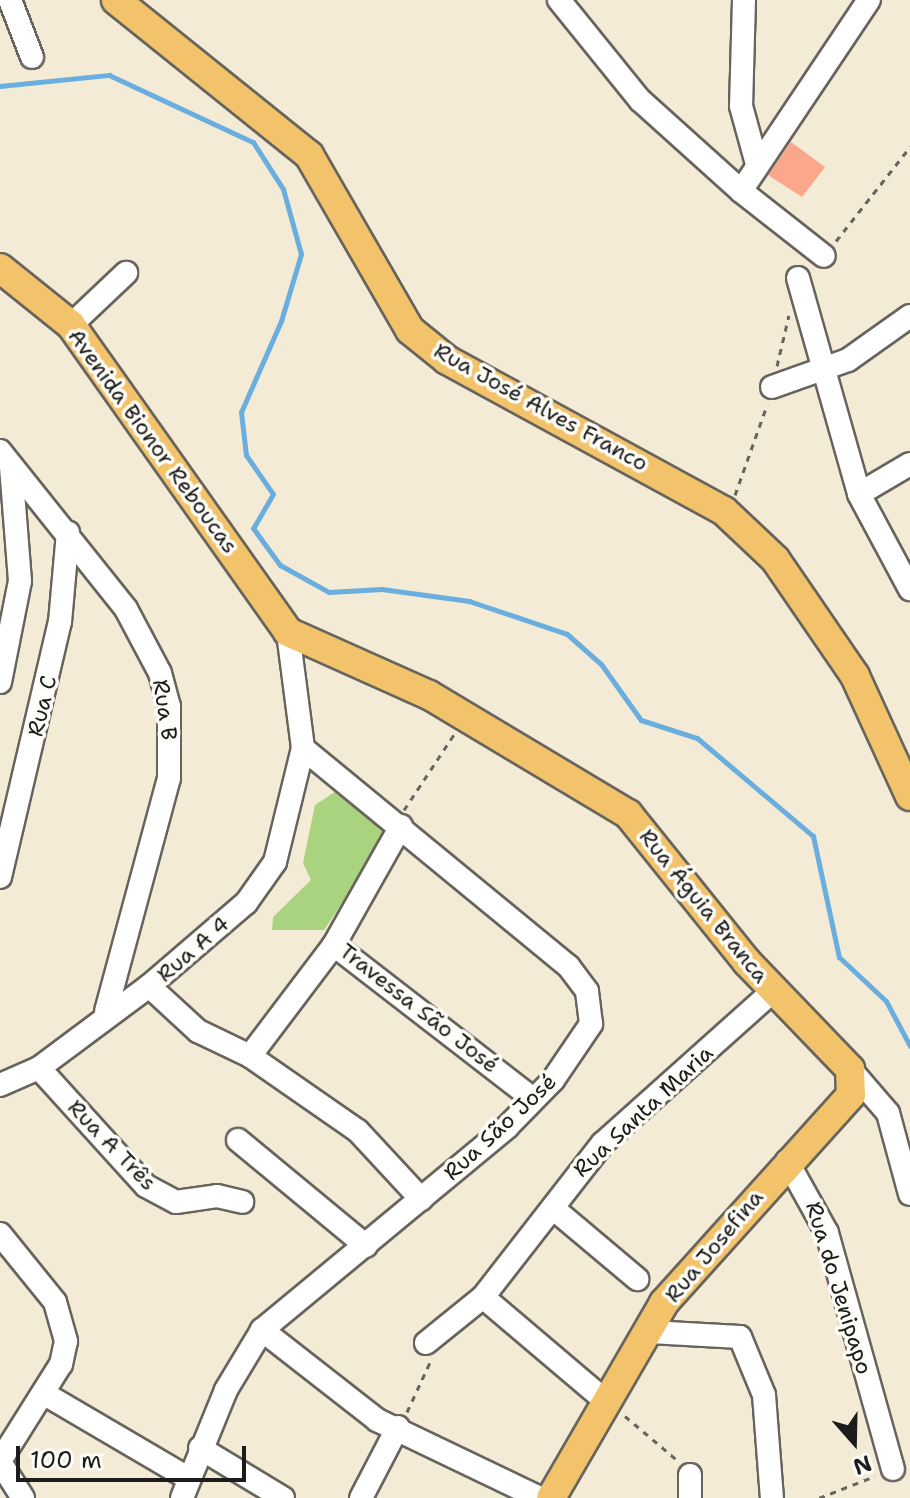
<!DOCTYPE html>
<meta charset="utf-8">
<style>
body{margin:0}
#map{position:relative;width:910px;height:1498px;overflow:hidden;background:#f3ebd5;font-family:"Shantell Sans",sans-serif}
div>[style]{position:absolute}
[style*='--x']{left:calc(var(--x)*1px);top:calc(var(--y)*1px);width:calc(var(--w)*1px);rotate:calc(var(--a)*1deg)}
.green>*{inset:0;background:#a9d37f}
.stream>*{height:5px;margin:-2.5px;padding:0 2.5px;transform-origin:2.5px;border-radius:2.5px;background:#69aedf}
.building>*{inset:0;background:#faa78c}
.path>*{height:3px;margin-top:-1.5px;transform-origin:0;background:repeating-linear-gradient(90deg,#67645d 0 6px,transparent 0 12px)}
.roads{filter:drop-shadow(2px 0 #67645d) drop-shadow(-2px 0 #67645d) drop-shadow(0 2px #67645d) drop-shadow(0 -2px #67645d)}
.minor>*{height:22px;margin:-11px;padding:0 11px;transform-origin:11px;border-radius:11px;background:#fff}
.major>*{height:28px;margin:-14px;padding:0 14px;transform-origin:14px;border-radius:14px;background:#f2c36a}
span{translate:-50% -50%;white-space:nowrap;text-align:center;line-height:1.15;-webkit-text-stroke:7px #fdfcf7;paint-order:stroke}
.street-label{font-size:22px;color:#1c1c1c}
.north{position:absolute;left:814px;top:1402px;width:80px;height:80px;-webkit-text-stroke:6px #fdfcf7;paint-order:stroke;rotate:160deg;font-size:22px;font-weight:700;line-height:32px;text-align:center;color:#1c1c1c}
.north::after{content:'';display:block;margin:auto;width:28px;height:36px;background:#1c1c1c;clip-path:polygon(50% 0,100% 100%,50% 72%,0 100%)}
.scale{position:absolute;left:16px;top:1446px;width:230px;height:36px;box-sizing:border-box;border:4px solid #1c1c1c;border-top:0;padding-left:10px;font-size:24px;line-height:28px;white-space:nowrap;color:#1c1c1c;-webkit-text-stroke:6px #fdfcf7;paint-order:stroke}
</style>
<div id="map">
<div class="green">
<i style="clip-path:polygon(341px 788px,391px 830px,324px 930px,272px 930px,273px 917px,311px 880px,303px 863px,315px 805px)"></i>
</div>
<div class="stream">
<i style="--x:0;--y:86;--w:110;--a:-5.8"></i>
<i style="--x:109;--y:75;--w:159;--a:25"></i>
<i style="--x:253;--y:142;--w:56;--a:57.4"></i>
<i style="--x:283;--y:189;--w:67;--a:74.5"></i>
<i style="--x:301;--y:254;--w:70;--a:106.6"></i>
<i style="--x:281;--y:321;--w:99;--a:113.7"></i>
<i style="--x:241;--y:412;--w:43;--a:83.4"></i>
<i style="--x:246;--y:455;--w:47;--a:55.3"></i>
<i style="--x:273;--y:494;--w:39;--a:120"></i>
<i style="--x:253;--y:528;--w:46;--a:53.9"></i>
<i style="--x:280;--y:565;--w:56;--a:28.9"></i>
<i style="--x:329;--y:592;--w:53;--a:-3.2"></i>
<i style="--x:382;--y:589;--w:88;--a:7.9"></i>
<i style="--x:469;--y:601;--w:103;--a:18.6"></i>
<i style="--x:567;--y:634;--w:45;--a:41.4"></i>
<i style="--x:601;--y:664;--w:69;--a:54.5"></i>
<i style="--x:641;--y:720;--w:59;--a:17.8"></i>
<i style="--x:697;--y:738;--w:152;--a:40.2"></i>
<i style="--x:813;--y:836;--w:124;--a:77.9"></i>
<i style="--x:839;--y:957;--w:64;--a:43.1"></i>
<i style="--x:886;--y:1001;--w:51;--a:61.9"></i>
</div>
<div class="building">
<i style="clip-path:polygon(791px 142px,825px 167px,802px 197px,768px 175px)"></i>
</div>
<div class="path">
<i style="--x:836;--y:241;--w:120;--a:-51.8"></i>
<i style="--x:777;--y:366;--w:52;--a:-76.8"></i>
<i style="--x:735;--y:495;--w:96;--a:-70.4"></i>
<i style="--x:404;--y:810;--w:92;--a:-56.5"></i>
<i style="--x:407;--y:1412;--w:60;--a:-65.2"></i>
<i style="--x:625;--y:1416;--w:68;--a:40.2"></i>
<i style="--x:819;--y:1498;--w:60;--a:-21.4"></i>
</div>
<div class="roads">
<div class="minor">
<i style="--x:10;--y:0;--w:61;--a:68.9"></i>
<i style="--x:559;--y:0;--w:129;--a:51"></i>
<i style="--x:640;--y:100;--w:136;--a:42"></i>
<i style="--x:741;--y:191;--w:230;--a:-56.2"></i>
<i style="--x:744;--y:0;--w:106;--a:91.6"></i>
<i style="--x:741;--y:106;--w:60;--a:74.6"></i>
<i style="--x:741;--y:191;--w:105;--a:38.1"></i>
<i style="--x:798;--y:278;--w:224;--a:74.2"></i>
<i style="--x:859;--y:494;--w:108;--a:61.8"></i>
<i style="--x:71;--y:325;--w:76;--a:-43.4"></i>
<i style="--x:772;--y:387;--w:81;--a:-19.6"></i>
<i style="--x:848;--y:360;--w:76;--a:-35.4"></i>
<i style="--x:0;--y:451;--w:202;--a:51.4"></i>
<i style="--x:126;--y:609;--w:72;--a:62"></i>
<i style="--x:160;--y:673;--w:34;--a:75"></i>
<i style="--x:169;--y:706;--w:72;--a:90"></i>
<i style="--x:169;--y:778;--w:242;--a:105.1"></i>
<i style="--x:859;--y:494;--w:59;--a:-30.5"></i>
<i style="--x:0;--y:682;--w:103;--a:-78.8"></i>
<i style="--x:20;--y:581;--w:115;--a:-94.5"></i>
<i style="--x:401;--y:826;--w:137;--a:119.4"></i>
<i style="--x:334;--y:945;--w:250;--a:37.7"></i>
<i style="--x:0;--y:877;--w:262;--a:-76.8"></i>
<i style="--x:60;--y:622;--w:90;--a:-84.9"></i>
<i style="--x:149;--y:986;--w:67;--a:42.6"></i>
<i style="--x:198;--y:1031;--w:58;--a:25.7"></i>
<i style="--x:250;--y:1056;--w:139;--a:-52.9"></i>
<i style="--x:250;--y:1056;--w:131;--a:34.8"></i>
<i style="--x:358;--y:1131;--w:93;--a:47.2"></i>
<i style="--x:39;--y:1068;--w:159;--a:47.8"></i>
<i style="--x:146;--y:1186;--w:34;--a:28"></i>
<i style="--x:176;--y:1202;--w:41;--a:-8.3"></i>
<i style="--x:217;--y:1196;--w:26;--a:13"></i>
<i style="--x:850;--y:1069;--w:58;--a:49.2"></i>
<i style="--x:888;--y:1113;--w:84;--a:74.8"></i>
<i style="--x:0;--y:1085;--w:43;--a:-23.6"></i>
<i style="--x:39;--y:1068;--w:137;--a:-36.7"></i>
<i style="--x:149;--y:986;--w:128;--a:-40.6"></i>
<i style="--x:246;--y:903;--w:50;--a:-54.7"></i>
<i style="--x:275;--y:862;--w:117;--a:-76.2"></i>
<i style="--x:303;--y:748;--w:117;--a:-97.4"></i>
<i style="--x:238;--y:1140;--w:166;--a:39.6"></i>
<i style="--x:787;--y:1161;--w:82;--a:60.9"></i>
<i style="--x:827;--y:1233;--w:245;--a:74.4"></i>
<i style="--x:554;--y:1209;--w:109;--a:40.1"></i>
<i style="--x:0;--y:1234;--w:87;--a:51"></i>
<i style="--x:55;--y:1302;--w:41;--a:74.2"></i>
<i style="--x:66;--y:1341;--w:24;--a:102"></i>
<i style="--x:61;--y:1364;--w:115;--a:122.2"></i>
<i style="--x:483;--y:1297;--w:164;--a:40.3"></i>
<i style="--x:262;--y:1330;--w:146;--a:38"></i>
<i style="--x:377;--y:1420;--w:181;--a:25.6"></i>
<i style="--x:650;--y:1332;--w:90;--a:3.2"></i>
<i style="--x:740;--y:1337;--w:63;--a:67.5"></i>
<i style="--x:764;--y:1395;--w:103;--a:85.6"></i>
<i style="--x:426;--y:1343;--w:73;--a:-38.9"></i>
<i style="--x:483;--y:1297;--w:195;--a:-52.1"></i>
<i style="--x:603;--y:1143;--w:228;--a:-41.8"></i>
<i style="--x:43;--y:1393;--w:168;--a:30.4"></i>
<i style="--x:200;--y:1448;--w:97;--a:31.1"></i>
<i style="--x:0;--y:1462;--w:43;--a:57.4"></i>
<i style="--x:690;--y:1475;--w:23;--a:90"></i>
<i style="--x:182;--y:1498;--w:117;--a:-67.8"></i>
<i style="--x:226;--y:1390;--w:70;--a:-59"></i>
<i style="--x:262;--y:1330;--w:318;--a:-39.6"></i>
<i style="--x:507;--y:1127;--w:66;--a:-45.6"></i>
<i style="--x:553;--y:1080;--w:68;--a:-55.8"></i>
<i style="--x:591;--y:1024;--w:33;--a:-97"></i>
<i style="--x:587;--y:991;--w:31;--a:-127"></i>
<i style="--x:568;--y:966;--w:343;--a:-140.6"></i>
<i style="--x:361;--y:1498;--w:80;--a:-62.5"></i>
</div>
<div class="major">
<i style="--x:116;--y:0;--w:248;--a:38.8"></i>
<i style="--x:309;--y:155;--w:202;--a:60"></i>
<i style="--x:410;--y:330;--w:48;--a:39"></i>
<i style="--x:447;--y:360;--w:315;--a:28.6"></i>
<i style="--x:724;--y:511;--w:70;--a:43.3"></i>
<i style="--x:775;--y:559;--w:142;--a:55.6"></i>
<i style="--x:855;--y:676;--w:132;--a:65.4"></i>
<i style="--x:0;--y:268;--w:91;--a:38.8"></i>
<i style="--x:71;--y:325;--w:376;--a:54.7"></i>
<i style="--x:288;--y:632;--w:154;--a:24.1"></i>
<i style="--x:429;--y:695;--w:232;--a:30.9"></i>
<i style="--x:628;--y:814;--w:190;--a:51.2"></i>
<i style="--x:747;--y:962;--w:149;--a:46.1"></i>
<i style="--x:850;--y:1069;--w:26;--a:88"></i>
<i style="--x:851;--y:1095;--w:280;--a:132"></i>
<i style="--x:664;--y:1303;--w:225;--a:120.1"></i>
</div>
</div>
<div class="street-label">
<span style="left:541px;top:407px;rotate:29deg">Rua José Alves Franco</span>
<span style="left:153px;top:441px;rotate:54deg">Avenida Bionor Reboucas</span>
<span style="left:42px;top:706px;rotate:-76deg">Rua C</span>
<span style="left:165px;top:710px;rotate:81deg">Rua B</span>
<span style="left:704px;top:906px;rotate:51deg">Rua Águia Branca</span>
<span style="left:193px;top:949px;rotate:-41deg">Rua A 4</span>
<span style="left:419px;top:1008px;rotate:38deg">Travessa São José</span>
<span style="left:643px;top:1111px;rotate:-43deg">Rua Santa Maria</span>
<span style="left:500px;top:1127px;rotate:-43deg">Rua São José</span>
<span style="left:112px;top:1145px;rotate:46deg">Rua A Três</span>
<span style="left:714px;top:1246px;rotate:-50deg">Rua Josefina</span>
<span style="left:839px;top:1288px;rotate:73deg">Rua do Jenipapo</span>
</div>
<div class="north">N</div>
<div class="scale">100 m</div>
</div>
